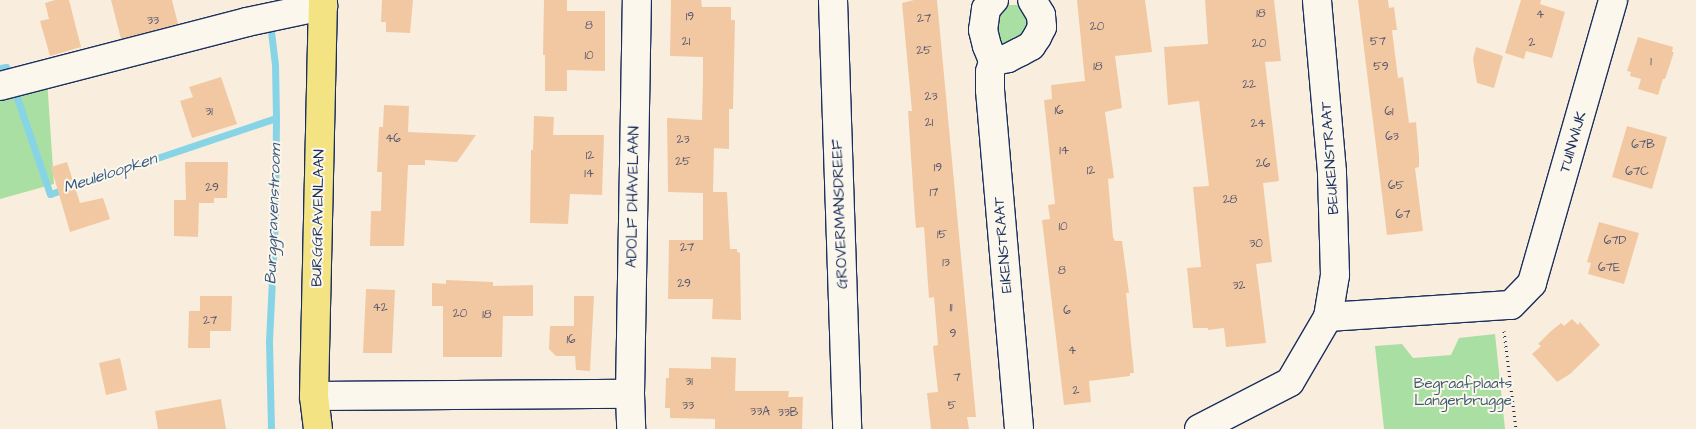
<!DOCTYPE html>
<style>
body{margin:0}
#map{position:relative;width:1696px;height:429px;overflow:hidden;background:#f9eedd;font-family:"Architects Daughter",sans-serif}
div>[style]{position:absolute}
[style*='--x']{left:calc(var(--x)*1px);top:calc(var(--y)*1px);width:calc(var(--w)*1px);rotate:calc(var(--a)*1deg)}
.green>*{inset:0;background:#a9dfa2}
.stream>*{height:7px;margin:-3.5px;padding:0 3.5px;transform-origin:3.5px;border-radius:3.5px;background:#88d4e7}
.building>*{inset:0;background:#f2c8a2}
.path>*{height:3px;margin-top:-1.5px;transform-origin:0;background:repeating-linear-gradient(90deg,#1b2f5e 0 1px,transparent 0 5px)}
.roads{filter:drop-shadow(1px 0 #1b2f5e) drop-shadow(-1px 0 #1b2f5e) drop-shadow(0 1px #1b2f5e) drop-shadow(0 -1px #1b2f5e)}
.minor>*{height:28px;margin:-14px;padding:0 14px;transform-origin:14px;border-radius:14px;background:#fbf7ec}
.major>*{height:28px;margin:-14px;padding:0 14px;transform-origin:14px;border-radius:14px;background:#f4e382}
span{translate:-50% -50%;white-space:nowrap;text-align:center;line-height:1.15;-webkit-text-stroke:4px #fbf7ec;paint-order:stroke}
.number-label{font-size:12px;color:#51556f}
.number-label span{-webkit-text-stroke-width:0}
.street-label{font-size:15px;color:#1b2f5e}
.park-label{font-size:15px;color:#3e5b6f}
.water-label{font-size:16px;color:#365880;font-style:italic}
</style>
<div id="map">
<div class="green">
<i style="clip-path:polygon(1008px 5px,1017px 5px,1024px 8px,1029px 15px,1029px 31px,1001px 48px,993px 34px,1000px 8px)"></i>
<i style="clip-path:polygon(47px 79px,54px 184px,0 199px,0 92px)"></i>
<i style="clip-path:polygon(1495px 334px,1505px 429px,1384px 429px,1375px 346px,1402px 344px,1413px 358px,1451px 355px,1459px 338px)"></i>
</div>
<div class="stream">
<i style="--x:270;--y:23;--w:42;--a:83.2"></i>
<i style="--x:275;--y:65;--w:53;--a:88.9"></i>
<i style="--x:276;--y:118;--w:100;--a:90.6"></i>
<i style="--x:275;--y:218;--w:123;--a:92.8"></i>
<i style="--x:269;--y:341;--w:88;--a:88.7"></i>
<i style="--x:0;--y:68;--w:6;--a:-9"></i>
<i style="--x:6;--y:67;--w:13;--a:67"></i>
<i style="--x:14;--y:89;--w:111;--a:71.1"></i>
<i style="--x:50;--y:194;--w:238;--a:-18.6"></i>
</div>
<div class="building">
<i style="clip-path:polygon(55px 0,69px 0,81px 47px,50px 56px,40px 21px,49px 19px,45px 3px)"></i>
<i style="clip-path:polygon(111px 0,172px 0,178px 24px,121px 39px)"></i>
<i style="clip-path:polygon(382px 0,413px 0,410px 33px,386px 32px,386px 22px,381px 22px)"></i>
<i style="clip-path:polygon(544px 0,567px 0,567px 11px,605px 11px,605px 71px,567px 70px,567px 91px,545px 91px,545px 55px,543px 55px)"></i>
<i style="clip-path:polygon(671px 0,701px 0,702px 7px,731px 7px,731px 20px,735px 20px,733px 109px,729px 109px,729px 149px,714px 148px,713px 192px,727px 192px,730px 249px,737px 249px,737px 252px,740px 253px,741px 320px,712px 319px,713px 299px,668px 299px,669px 240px,703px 240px,703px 193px,668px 192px,667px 118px,702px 120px,703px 79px,703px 57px,670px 56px)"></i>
<i style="clip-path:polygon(914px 0,937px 0,976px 417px,967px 417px,969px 429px,931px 429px,927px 393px,938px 392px,933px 346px,938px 345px,934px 297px,929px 298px,924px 227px,916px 228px,915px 217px,908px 111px,912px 111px,902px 3px)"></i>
<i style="clip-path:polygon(1077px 0,1145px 0,1152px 52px,1115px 56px,1122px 108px,1105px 112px,1114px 178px,1108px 179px,1113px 237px,1115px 241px,1122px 241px,1129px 293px,1126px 293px,1134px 373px,1130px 373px,1130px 376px,1089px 381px,1091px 402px,1064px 405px,1042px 220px,1050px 219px,1048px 205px,1055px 204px,1044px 100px,1052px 99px,1051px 85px,1085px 81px)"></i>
<i style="clip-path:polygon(1205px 0,1274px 0,1281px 61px,1265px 62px,1279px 181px,1263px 183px,1272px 262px,1256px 264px,1266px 343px,1226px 347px,1224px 328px,1208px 330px,1208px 328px,1193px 328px,1187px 268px,1201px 267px,1193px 187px,1209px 186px,1199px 101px,1168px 105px,1164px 47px,1208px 44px)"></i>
<i style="clip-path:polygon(1358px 0,1388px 0,1389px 8px,1394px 7px,1397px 30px,1392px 30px,1398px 78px,1403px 77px,1409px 123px,1416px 122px,1419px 156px,1419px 167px,1415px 168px,1423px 231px,1387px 235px)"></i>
<i style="clip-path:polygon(1521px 0,1541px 0,1540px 4px,1565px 12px,1552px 58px,1526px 51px,1524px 59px,1505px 53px)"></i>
<i style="clip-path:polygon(1638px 37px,1673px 47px,1672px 52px,1674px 52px,1665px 79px,1663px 79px,1658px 95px,1638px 89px,1641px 79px,1630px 76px,1631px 72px,1627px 71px)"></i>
<i style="clip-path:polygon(1476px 47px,1503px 56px,1494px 88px,1477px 83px,1473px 59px)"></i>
<i style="clip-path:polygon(221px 77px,237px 124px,192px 138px,180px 101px,193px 97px,189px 87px)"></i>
<i style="clip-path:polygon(384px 105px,409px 106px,408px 132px,476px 135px,457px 162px,425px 160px,425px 165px,408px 165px,404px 246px,370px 246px,371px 211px,381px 211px,382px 172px,377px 172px,378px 150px,379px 127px,383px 127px)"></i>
<i style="clip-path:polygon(534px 116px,554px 117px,553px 135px,604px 135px,602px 195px,570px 194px,568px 224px,530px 223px,531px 150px,533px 150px)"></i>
<i style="clip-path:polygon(1627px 126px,1667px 137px,1652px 189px,1612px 177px)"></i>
<i style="clip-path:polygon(67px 162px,80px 203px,103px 198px,110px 219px,70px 232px,51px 167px)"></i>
<i style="clip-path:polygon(185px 162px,228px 162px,227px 198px,214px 198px,214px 203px,199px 203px,198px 237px,174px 236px,174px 200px,186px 200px)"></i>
<i style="clip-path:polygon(1599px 222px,1639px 233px,1624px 284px,1588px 274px,1591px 263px,1587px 262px)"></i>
<i style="clip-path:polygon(446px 280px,493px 282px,493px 286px,533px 285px,533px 316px,503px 316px,502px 357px,443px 357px,443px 306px,432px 306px,432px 283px,446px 284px)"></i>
<i style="clip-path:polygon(366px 289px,395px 290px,392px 353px,363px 353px)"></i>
<i style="clip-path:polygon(200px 296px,232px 296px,231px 331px,210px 331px,210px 348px,188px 348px,189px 311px,200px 311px)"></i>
<i style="clip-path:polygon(574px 296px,594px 296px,590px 371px,576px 370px,575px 356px,556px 356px,549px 349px,550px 326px,574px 326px)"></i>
<i style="clip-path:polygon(1572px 319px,1578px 325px,1580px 322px,1600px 345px,1570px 374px,1557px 382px,1532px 354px,1541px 346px,1538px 344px,1550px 332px,1561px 323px,1564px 326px)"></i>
<i style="clip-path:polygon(711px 357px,736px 358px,735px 391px,789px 391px,788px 397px,803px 397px,802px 429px,715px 429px,715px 419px,670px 418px,670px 408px,665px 408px,666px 378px,669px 378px,669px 368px,711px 369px)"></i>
<i style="clip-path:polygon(120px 358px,127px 390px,106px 395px,99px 363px)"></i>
<i style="clip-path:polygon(221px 399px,226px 429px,158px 429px,155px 411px)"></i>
</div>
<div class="path">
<i style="--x:1504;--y:331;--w:99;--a:83"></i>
</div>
<div class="roads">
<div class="minor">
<i style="--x:833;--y:0;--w:429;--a:88.1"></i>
<i style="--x:994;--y:0;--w:12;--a:132"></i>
<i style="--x:986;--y:9;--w:21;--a:98"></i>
<i style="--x:983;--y:30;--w:16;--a:76"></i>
<i style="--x:987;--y:46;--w:16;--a:68"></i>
<i style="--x:993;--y:61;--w:11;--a:105"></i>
<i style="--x:990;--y:72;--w:18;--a:90"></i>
<i style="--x:990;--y:90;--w:340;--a:85.1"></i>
<i style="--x:993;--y:61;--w:15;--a:-11"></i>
<i style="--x:1008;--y:58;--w:13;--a:-27"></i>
<i style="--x:1020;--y:52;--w:13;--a:-29"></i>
<i style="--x:1031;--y:46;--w:11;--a:-56"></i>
<i style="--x:1037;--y:37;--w:11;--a:-63"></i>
<i style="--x:1042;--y:27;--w:12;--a:-95"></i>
<i style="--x:1041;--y:15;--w:17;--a:-121"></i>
<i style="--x:0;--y:86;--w:255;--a:-14.5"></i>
<i style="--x:247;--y:22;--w:78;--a:-11.9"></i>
<i style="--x:1328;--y:317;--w:183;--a:-3.8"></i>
<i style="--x:1511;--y:305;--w:30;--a:-46"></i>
<i style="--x:1532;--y:283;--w:294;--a:-74"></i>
<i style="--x:630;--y:394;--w:394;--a:-89"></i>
<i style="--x:314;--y:396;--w:316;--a:-0.4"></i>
<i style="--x:630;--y:394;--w:35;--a:88"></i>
<i style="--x:1199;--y:429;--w:102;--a:-27.3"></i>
<i style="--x:1290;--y:382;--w:75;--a:-59.7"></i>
<i style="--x:1328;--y:317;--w:43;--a:-80.5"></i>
<i style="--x:1335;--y:275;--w:103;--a:-91.7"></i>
<i style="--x:1332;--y:172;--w:173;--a:-95"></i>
</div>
<div class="major">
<i style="--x:318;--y:429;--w:33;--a:-97"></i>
<i style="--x:314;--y:396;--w:396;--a:-88.7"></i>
</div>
</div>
<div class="number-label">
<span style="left:1261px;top:14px">18</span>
<span style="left:1540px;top:15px">4</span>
<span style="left:690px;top:17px">19</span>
<span style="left:924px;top:19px">27</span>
<span style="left:153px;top:21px">33</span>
<span style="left:589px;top:26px">8</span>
<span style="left:1097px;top:27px">20</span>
<span style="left:686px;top:42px">21</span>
<span style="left:1378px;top:42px">57</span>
<span style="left:1532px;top:43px">2</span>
<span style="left:1259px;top:44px">20</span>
<span style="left:924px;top:51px">25</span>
<span style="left:589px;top:56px">10</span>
<span style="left:1651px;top:62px">1</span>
<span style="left:1098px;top:67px">18</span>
<span style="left:1381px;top:67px">59</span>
<span style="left:1249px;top:85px">22</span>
<span style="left:931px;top:97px">23</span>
<span style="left:1059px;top:111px">16</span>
<span style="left:209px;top:112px">31</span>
<span style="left:1389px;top:112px">61</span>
<span style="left:929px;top:123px">21</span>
<span style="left:1258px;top:124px">24</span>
<span style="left:1392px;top:137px">63</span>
<span style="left:393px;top:139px">46</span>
<span style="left:683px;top:140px">23</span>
<span style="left:1643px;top:145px">67B</span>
<span style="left:1064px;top:151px">14</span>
<span style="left:590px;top:156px">12</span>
<span style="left:683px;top:162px">25</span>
<span style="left:1263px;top:164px">26</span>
<span style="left:938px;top:168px">19</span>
<span style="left:1091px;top:171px">12</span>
<span style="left:1637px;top:172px">67C</span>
<span style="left:589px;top:174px">14</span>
<span style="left:1396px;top:186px">65</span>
<span style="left:212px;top:188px">29</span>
<span style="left:934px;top:193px">17</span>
<span style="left:1230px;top:200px">28</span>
<span style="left:1403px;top:215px">67</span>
<span style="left:1063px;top:227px">10</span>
<span style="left:942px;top:235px">15</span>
<span style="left:1615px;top:241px">67D</span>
<span style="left:1256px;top:244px">30</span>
<span style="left:687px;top:248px">27</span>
<span style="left:946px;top:263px">13</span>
<span style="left:1609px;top:268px">67E</span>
<span style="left:1062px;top:271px">8</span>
<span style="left:684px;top:284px">29</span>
<span style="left:1239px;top:286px">32</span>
<span style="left:380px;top:308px">42</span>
<span style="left:951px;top:308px">11</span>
<span style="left:1067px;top:311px">6</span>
<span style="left:460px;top:314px">20</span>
<span style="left:487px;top:315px">18</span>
<span style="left:210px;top:321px">27</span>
<span style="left:953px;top:334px">9</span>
<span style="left:571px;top:340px">16</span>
<span style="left:1072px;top:351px">4</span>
<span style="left:957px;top:378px">7</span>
<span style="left:689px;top:382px">31</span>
<span style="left:1076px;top:391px">2</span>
<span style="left:688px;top:406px">33</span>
<span style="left:952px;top:406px">5</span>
<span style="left:760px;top:412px">33A</span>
<span style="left:788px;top:413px">33B</span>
</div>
<div class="street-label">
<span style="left:1573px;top:142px;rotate:-74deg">TUINWIJK</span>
<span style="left:1330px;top:158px;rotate:-94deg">BEUKENSTRAAT</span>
<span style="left:633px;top:197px;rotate:-89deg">ADOLF DHAVELAAN</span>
<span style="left:840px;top:214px;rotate:-92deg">GROVERMANSDREEF</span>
<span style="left:318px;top:218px;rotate:-89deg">BURGGRAVENLAAN</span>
<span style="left:1003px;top:245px;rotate:-95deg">EIKENSTRAAT</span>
</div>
<div class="park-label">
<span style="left:1463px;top:392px">Begraafplaats<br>Langerbrugge</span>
</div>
<div class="water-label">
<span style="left:110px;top:173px;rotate:-18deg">Meuleloopken</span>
<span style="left:273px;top:214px;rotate:-88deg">Burggravenstroom</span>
</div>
</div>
